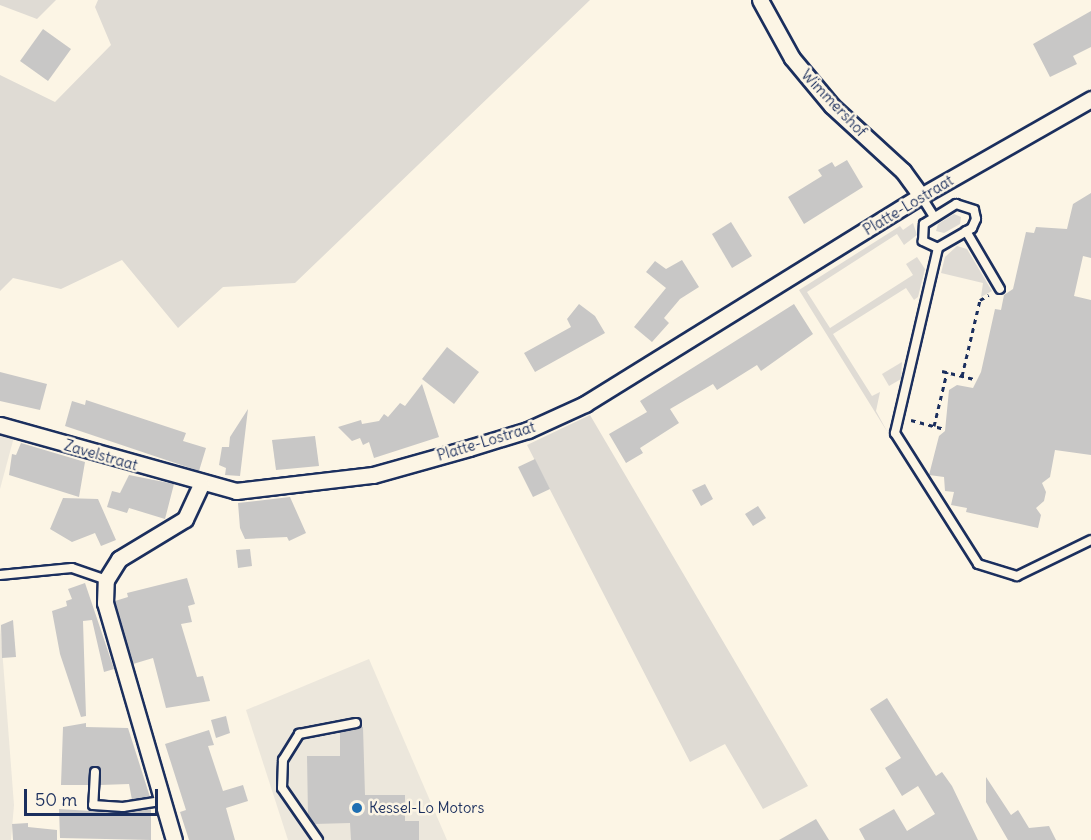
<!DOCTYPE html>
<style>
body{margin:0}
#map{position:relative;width:1091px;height:840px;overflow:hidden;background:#fcf5e5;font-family:Delius,sans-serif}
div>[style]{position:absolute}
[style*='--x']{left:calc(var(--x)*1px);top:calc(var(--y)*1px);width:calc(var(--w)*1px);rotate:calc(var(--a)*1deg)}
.built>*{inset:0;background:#ece7dc}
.green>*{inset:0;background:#dfdbd4}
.building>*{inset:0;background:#c8c7c6}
.path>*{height:3px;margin-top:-1.5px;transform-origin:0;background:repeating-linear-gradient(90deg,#1b2f5e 0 4.5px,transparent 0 9px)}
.roads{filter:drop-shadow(2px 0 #1b2f5e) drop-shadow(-2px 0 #1b2f5e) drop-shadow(0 2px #1b2f5e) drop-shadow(0 -2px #1b2f5e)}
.lane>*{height:8px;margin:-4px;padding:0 4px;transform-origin:4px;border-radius:4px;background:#fcf5e5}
.street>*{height:15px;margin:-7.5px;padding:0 7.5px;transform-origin:7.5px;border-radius:7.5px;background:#fcf5e5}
.dots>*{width:16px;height:16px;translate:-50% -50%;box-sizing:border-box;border:3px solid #fcf5e5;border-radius:50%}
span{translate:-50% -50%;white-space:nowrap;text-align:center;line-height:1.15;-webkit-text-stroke:5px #fcf5e5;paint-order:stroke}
.street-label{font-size:15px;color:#1b2f5e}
.poi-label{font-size:15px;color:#1b2f5e}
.left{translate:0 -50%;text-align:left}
.scale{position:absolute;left:24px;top:789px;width:134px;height:27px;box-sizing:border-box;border:3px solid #1b2f5e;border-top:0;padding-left:8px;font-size:18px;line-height:21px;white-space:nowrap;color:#1b2f5e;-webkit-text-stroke:4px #fcf5e5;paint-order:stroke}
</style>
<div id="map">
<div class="built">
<i style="clip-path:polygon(0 433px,14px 437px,0 489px)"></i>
<i style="clip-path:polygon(0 622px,14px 805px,11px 840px,0 840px)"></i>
<i style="clip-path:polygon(369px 659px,447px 840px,288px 840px,246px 710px)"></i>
</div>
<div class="green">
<i style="clip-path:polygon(0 0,56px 0,37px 19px,0 5px)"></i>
<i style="clip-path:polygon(98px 0,590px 0,295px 283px,223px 287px,178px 328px,122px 260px,61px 289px,13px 278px,0 291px,0 75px,55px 102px,111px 45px,95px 7px)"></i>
<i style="clip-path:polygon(954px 214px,961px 217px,960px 224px,944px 233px,936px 231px,938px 224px)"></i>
<i style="clip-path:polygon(913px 223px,917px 235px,904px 245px,897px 234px,807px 292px,830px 328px,913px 275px,906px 264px,917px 257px,925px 269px,918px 297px,914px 300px,906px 288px,833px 334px,872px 396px,880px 392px,876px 411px,888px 433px,799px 290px,900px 226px,903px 230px)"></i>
<i style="clip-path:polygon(957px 246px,967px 249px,992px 291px,981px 297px,983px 283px,941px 273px,945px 257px)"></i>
<i style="clip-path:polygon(902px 362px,901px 379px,889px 386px,882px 374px)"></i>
<i style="clip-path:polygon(590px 415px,808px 786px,763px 809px,725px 744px,690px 762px,527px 445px)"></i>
</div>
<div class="building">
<i style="clip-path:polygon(1091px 11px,1091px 47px,1073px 56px,1077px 64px,1050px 77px,1033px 44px)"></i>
<i style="clip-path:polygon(43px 29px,71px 49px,48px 81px,20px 61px)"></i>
<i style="clip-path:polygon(847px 160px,863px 187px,804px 224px,788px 197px,822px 176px,818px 170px,832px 162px,835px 167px)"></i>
<i style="clip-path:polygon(1091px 193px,1091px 258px,1083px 256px,1074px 296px,1091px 300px,1091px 455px,1055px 450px,1050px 477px,1042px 483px,1046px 492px,1044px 501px,1036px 508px,1041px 515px,1038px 528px,966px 512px,967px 508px,951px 505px,954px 492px,945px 491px,944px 477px,929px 475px,939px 436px,945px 431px,949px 390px,957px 385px,973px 388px,981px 372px,995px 309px,1001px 310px,1004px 295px,1013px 289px,1026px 232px,1034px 233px,1036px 227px,1067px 229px,1073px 204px)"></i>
<i style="clip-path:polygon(731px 222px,752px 256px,732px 268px,712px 234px)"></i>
<i style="clip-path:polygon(682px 260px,699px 287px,680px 299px,664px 318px,669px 323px,652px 342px,634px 327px,666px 288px,646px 272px,655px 261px,666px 269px)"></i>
<i style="clip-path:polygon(579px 304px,595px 316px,605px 333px,535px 372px,524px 353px,571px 327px,567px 319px)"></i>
<i style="clip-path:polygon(794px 304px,813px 334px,761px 371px,757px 365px,717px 390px,713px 384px,670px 409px,679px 423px,640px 448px,643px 453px,626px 463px,609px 434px,647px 412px,640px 401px)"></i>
<i style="clip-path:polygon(447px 347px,479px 372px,454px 404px,422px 379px)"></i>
<i style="clip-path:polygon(0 372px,47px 384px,40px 410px,0 401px)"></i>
<i style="clip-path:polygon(422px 384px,439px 437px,374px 458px,369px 442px,363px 445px,360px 438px,352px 441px,338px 427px,361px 420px,362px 424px,379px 421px,384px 414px,388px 417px,400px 403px,405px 406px)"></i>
<i style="clip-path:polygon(86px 400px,186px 433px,183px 441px,206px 448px,199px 471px,65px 426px,72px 401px,85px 405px)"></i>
<i style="clip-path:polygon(248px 409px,240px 476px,225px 475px,226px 468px,219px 465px,222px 447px,229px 447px,230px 437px)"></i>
<i style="clip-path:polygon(315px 436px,319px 466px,276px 470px,272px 440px)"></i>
<i style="clip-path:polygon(21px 443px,85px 462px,79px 497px,9px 475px,12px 454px,16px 455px)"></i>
<i style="clip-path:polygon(535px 459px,550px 489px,533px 497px,518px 467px)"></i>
<i style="clip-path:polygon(129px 475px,174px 484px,165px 519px,129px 508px,127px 513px,107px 507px,112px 491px,120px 493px)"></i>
<i style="clip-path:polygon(705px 484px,713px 499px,701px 506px,692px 490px)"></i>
<i style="clip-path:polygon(290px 497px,306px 533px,289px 541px,287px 537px,245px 539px,240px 528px,238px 503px)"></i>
<i style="clip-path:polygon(63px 498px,98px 499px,116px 540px,101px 546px,95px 533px,72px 542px,50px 529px)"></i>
<i style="clip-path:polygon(758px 506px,766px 518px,753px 526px,745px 514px)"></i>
<i style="clip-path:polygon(250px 549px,252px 566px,238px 568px,236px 550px)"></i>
<i style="clip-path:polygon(187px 578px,195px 604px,188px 606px,192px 622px,181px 624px,197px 677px,203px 676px,210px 701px,166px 708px,153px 658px,133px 664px,115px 601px,128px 597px,127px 593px)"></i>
<i style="clip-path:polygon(85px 583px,114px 669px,104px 672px,92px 620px,83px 621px,86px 716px,81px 717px,60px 654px,52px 611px,67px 606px,66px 601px,72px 599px,68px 589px)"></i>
<i style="clip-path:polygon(13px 620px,16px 657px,2px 658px,1px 625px)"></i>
<i style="clip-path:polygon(887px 698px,936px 776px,942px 772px,952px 786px,978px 840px,865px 840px,859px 829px,894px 809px,907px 831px,935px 814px,918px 786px,902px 796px,885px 768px,901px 758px,870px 709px)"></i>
<i style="clip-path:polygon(226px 716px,230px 733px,216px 738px,211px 720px)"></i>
<i style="clip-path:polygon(86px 723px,86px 727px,128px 728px,150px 797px,132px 800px,129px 784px,100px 785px,101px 770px,96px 766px,90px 769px,88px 785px,61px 785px,63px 727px)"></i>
<i style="clip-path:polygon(363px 727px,365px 795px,405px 795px,405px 821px,419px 821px,419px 840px,351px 840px,350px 823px,314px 824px,308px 815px,307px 756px,340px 756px,340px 732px)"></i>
<i style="clip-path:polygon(209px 730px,214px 745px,208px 746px,223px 791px,243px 785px,248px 801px,226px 808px,235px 840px,189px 840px,180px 812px,186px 810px,165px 744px)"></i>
<i style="clip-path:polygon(986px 777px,1011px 815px,1018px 810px,1029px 828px,1049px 826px,1056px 840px,1008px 840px,986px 802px)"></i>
<i style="clip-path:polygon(59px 809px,123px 813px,151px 809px,151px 840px,60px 838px)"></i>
<i style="clip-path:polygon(816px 819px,829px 840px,779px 840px)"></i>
<i style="clip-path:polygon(28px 823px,28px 827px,57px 830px,57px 840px,13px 840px,12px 824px)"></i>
</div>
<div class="path">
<i style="--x:942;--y:371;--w:32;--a:14"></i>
<i style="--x:962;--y:376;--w:78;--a:-76.7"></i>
<i style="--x:980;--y:300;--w:10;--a:-29"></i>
<i style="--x:911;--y:420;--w:34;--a:15"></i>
<i style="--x:934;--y:426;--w:56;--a:-76.5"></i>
</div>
<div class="roads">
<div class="lane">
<i style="--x:921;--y:196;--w:25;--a:58"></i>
<i style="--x:956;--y:204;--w:19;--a:18"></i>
<i style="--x:974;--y:210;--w:9;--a:77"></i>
<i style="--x:976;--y:219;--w:10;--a:114"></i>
<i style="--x:972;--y:228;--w:39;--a:150"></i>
<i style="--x:938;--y:248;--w:17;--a:-155"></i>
<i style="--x:923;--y:241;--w:17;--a:-87"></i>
<i style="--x:924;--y:224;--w:38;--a:-32"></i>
<i style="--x:966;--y:231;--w:67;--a:59.6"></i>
<i style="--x:938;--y:248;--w:190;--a:103.1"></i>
<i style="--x:895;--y:433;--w:155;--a:57.6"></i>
<i style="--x:978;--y:564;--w:41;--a:17.1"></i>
<i style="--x:1017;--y:576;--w:82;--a:-25.9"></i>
<i style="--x:0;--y:575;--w:72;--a:-5.6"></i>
<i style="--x:72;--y:568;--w:36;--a:19"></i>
<i style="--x:95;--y:772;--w:33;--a:93"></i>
<i style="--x:93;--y:805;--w:30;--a:4"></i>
<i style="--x:123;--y:807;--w:39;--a:-9"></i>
<i style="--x:318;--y:840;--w:63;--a:-124.7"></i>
<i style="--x:282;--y:788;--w:28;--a:-88"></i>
<i style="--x:283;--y:760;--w:31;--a:-58"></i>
<i style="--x:299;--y:734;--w:58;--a:-10.9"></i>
</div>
<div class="street">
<i style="--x:760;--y:0;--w:66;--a:61.1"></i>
<i style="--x:792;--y:58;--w:62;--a:50.2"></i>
<i style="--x:832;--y:106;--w:96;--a:42.5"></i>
<i style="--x:903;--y:171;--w:31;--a:54"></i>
<i style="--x:0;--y:425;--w:245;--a:15.6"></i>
<i style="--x:236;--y:491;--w:138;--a:-6.7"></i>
<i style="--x:373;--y:475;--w:100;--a:-15.7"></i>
<i style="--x:469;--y:448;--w:62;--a:-17"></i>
<i style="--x:528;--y:430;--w:63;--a:-24.5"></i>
<i style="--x:585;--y:404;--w:395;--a:-31.8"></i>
<i style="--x:921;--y:196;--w:196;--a:-29.7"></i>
<i style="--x:174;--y:840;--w:247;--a:-106.2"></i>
<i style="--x:105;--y:603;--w:23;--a:-88"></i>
<i style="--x:106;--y:580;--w:25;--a:-58"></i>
<i style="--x:119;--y:559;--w:77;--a:-31.2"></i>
<i style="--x:185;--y:519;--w:38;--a:-65"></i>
</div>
</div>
<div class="dots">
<i style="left:357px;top:808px;background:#1f6fb2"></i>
</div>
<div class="street-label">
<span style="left:834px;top:103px;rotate:46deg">Wimmershof</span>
<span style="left:908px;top:205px;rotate:-31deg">Platte-Lostraat</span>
<span style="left:486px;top:441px;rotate:-17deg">Platte-Lostraat</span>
<span style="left:101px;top:455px;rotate:16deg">Zavelstraat</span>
</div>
<div class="poi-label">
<span class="left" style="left:369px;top:808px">Kessel-Lo Motors</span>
</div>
<div class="scale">50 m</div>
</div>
